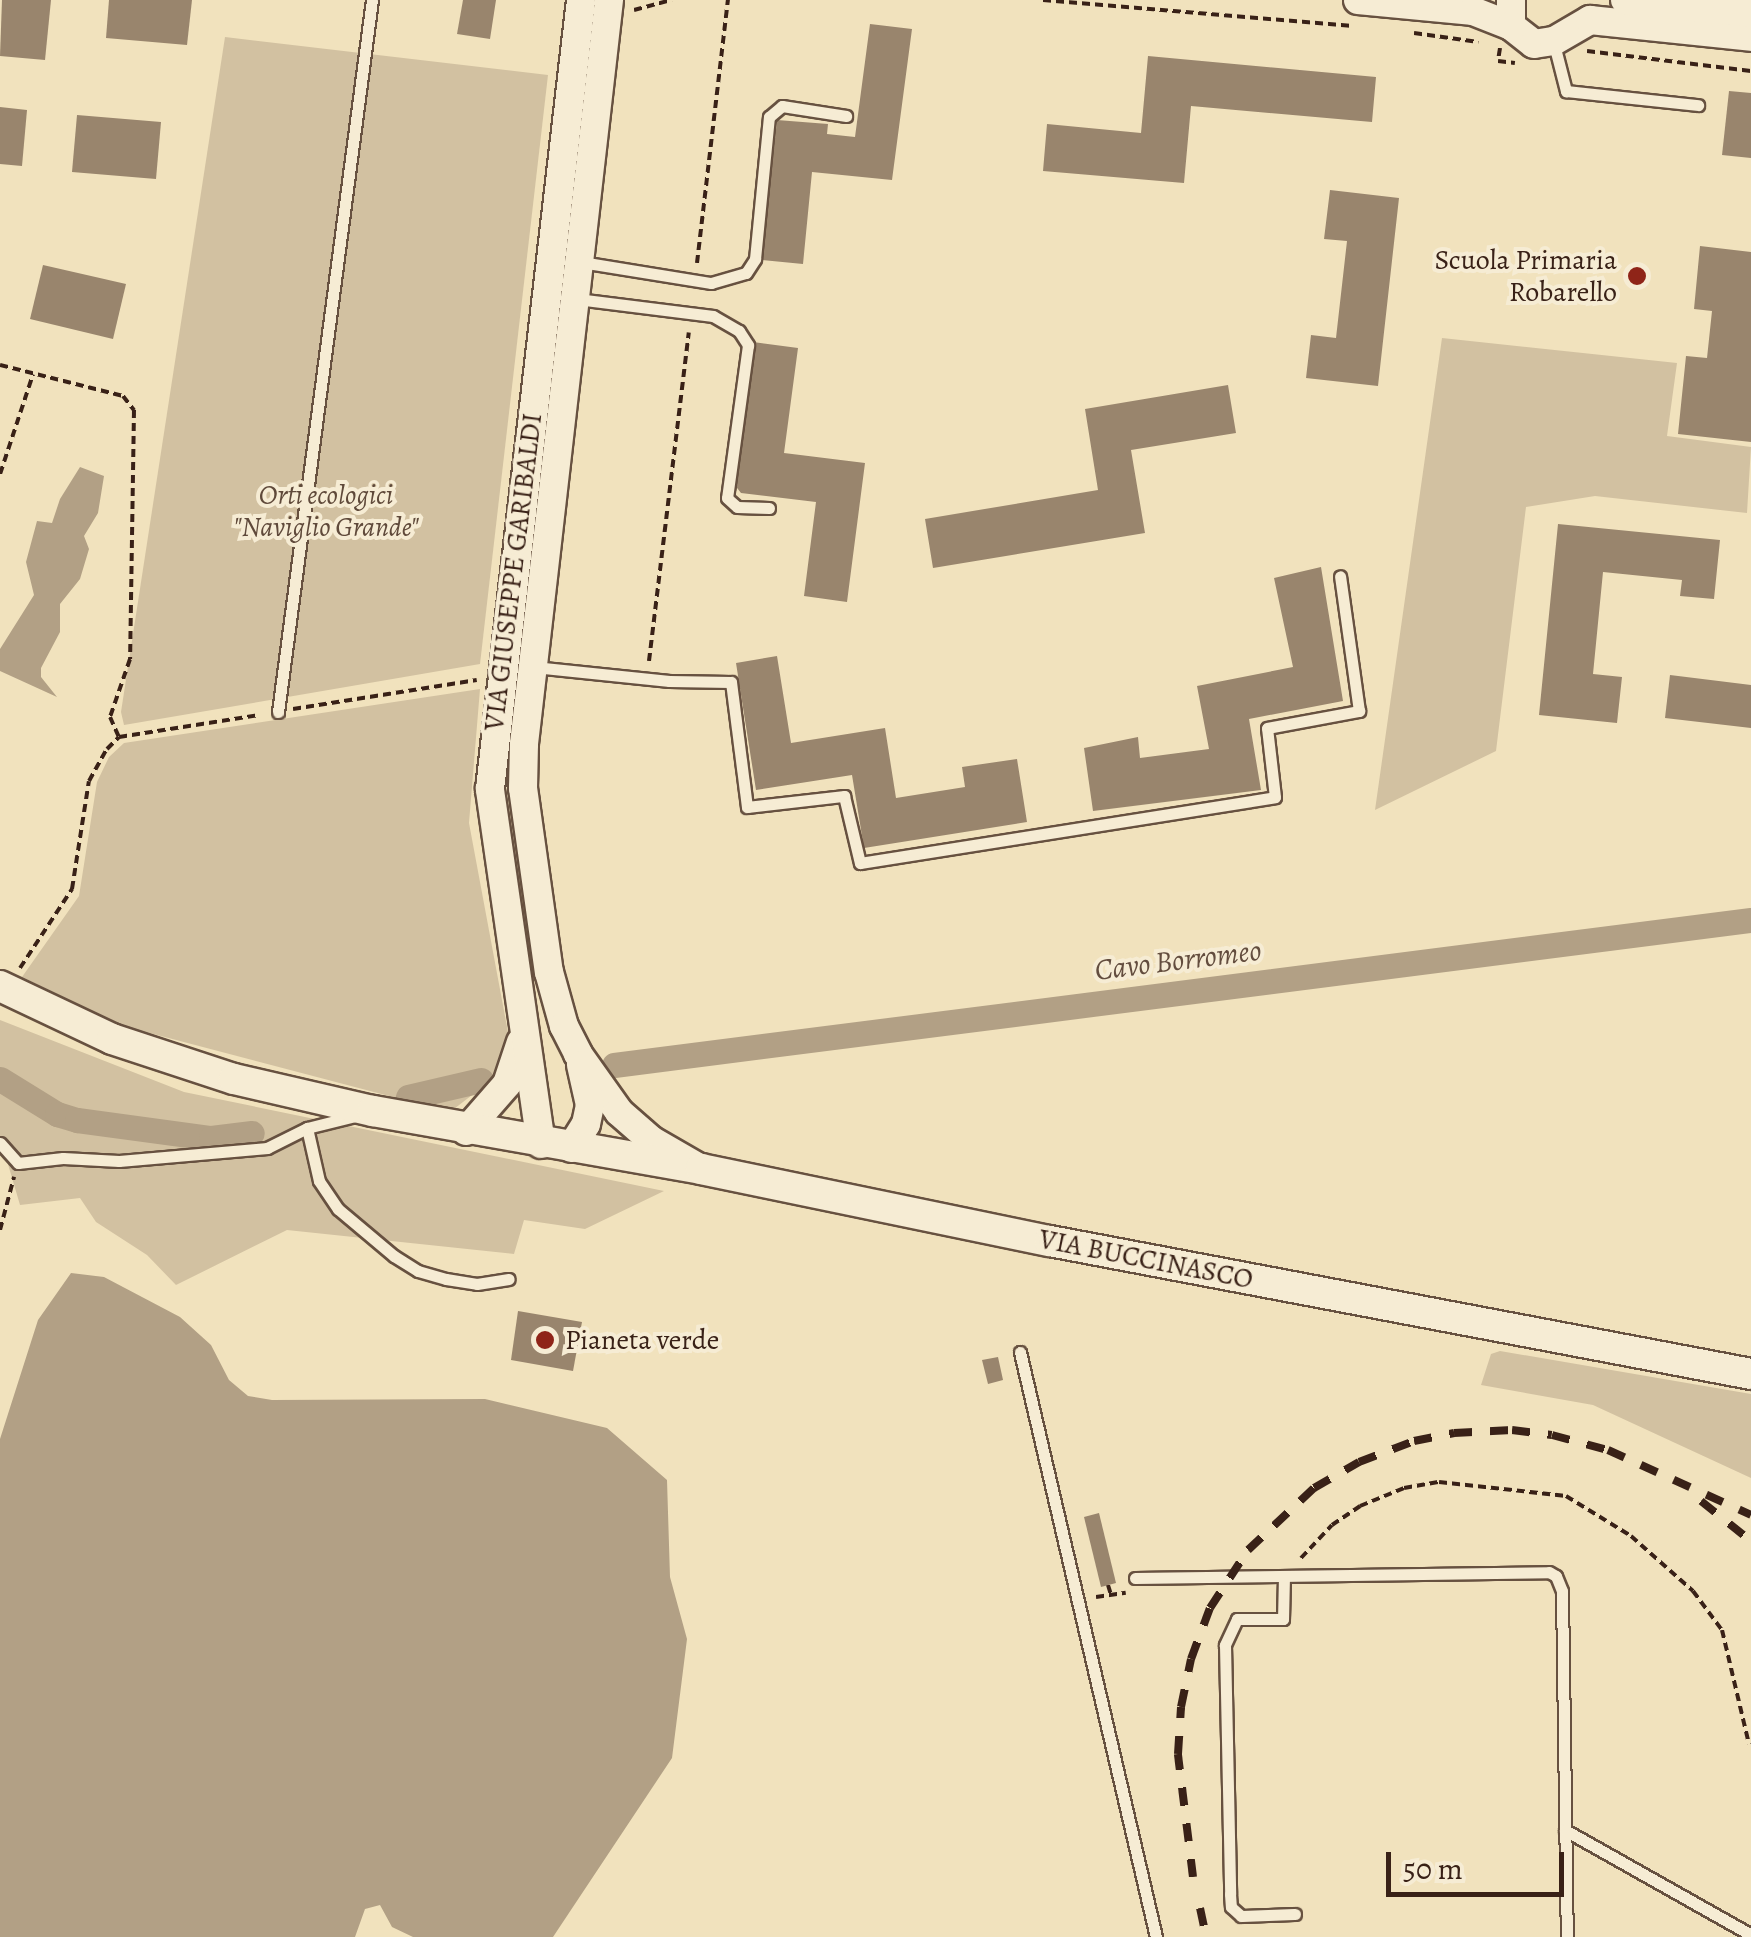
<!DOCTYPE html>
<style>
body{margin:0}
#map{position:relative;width:1751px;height:1937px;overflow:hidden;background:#f1e2bd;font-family:Alegreya,serif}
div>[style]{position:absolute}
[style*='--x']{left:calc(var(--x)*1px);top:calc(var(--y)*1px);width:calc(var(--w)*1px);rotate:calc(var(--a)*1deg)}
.green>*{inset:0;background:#d2c1a1}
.water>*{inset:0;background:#b2a085}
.canal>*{height:25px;margin:-12.5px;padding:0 12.5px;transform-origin:12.5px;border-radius:12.5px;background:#b2a085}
.building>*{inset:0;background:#99856d}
.path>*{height:4px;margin-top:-2px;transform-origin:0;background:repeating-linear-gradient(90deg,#392117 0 8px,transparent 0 13px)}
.roads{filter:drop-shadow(2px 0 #675140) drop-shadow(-2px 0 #675140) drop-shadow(0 2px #675140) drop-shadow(0 -2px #675140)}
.service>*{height:11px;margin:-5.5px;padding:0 5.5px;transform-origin:5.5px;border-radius:5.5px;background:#f6ecd4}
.tertiary>*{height:28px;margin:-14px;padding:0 14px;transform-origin:14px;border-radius:14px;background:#f6ecd4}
.secondary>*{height:30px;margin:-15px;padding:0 15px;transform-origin:15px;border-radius:15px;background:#f6ecd4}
.rail>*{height:8px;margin-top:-4px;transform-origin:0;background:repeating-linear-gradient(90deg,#392117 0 18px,transparent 0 36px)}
.dots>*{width:28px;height:28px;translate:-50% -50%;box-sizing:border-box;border:5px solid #f6ecd4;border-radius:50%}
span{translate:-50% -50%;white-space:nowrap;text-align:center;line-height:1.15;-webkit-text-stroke:8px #f6ecd4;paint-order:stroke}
.poi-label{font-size:28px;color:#392117}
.right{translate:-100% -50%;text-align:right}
.left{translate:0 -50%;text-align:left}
.park-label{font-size:28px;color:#5f493a;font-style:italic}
.street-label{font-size:28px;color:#392117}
.water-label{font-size:30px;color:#634d3e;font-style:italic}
.scale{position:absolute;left:1386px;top:1852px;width:178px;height:45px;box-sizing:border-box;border:5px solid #392117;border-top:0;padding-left:12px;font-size:30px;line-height:35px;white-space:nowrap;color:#392117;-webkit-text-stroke:8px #f6ecd4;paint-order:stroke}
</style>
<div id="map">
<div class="green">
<i style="clip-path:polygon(225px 37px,548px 75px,480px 664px,124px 725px,121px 712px)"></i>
<i style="clip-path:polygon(1442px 338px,1677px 363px,1667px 436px,1751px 447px,1747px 513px,1595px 496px,1526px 507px,1496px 751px,1375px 810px)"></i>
<i style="clip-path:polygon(480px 689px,469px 823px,510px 1043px,489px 1082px,450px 1112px,123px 1026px,22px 977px,79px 896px,97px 782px,109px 757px,124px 743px)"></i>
<i style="clip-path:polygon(0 1020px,184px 1092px,664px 1191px,585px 1229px,524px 1220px,514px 1254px,287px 1230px,176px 1285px,147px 1255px,96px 1222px,80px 1198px,20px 1205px,0 1137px)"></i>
<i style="clip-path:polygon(1500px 1351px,1751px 1394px,1751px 1478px,1593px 1405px,1481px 1385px,1491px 1354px)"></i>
</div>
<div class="water">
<i style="clip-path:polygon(80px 467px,104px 476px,98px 513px,84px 536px,89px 549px,80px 579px,60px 604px,60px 632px,41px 668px,41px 677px,57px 697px,0 671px,0 649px,34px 595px,26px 562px,37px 521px,52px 523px,60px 499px)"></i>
<i style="clip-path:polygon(71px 1273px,104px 1277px,180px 1317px,211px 1345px,229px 1380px,248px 1396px,272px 1400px,485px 1399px,607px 1428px,667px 1480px,670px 1577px,687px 1639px,672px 1758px,553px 1937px,413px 1937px,392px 1927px,380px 1905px,365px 1909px,355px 1937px,0 1937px,0 1439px,38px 1320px)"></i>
</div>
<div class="canal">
<i style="--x:614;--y:1065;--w:1146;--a:-7.27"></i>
<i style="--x:0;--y:1079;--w:67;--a:31.6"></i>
<i style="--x:57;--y:1114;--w:21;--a:17"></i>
<i style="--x:77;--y:1120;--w:135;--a:7.7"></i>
<i style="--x:211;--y:1138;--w:41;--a:-7"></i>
<i style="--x:408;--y:1097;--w:75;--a:-13.1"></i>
</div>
<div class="building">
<i style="clip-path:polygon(2px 0,51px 0,45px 60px,0 56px)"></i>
<i style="clip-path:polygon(109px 0,192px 0,187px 45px,106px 38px)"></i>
<i style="clip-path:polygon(463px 0,496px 0,490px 39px,457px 34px)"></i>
<i style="clip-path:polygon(870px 24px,912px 29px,892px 180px,812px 172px,803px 264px,762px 260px,777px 120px,828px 124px,827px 134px,855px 137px)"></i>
<i style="clip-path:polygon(1148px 56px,1376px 77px,1372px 122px,1191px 106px,1184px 183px,1043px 171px,1047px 124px,1141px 133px)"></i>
<i style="clip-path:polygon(1729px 91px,1751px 93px,1751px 158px,1722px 155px)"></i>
<i style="clip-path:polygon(0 107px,27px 110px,22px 166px,0 164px)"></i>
<i style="clip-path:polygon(77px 115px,161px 122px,156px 179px,72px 172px)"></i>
<i style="clip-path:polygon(1330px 190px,1399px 198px,1378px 386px,1306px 378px,1311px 335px,1336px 338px,1347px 241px,1324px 239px)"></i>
<i style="clip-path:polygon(1700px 246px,1751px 252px,1751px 442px,1678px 434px,1686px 356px,1707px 358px,1712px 311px,1694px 309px)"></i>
<i style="clip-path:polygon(43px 265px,126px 284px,113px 339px,30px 319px)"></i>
<i style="clip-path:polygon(753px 342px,798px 348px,784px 453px,865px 463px,847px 602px,804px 596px,816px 502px,741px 493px,734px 484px)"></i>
<i style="clip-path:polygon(1228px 385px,1236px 433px,1131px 450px,1145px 533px,933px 568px,925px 519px,1098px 490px,1085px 409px)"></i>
<i style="clip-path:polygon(1558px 524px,1720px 540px,1714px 599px,1680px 596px,1682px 580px,1603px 572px,1593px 674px,1622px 677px,1617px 723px,1539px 715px)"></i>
<i style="clip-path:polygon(1321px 567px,1343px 701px,1249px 719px,1261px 790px,1093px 811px,1084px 748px,1138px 737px,1140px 758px,1209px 749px,1197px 686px,1293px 667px,1274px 578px)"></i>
<i style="clip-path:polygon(777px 656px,791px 743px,885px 728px,896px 798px,965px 787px,962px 767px,1017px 759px,1027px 822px,864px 848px,852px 775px,756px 790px,736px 663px)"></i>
<i style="clip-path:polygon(1670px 675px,1751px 685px,1751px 728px,1665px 718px)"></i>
<i style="clip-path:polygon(518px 1311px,582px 1322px,573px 1371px,511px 1360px)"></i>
<i style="clip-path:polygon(998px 1357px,1003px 1380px,988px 1384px,982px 1360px)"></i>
<i style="clip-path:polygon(1099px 1513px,1116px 1583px,1101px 1587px,1084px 1517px)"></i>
</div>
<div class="path">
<i style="--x:1043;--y:0;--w:308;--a:4.8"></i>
<i style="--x:634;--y:10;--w:39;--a:-15"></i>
<i style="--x:1414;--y:33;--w:65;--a:8"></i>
<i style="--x:1500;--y:48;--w:13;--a:99"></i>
<i style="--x:1498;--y:61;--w:17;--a:7"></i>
<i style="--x:1587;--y:51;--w:165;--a:7"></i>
<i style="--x:697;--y:263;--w:265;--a:-83.3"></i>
<i style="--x:0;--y:365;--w:127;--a:14.1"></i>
<i style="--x:123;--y:396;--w:18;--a:52"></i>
<i style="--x:134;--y:410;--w:249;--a:90.9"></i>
<i style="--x:130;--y:659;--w:61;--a:109"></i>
<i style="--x:110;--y:717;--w:22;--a:66"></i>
<i style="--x:0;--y:474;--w:105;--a:-71.7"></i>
<i style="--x:649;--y:661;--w:331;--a:-83.1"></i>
<i style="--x:293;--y:709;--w:186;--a:-9"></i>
<i style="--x:20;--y:968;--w:95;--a:-56.6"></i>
<i style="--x:72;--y:889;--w:109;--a:-81.1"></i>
<i style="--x:89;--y:781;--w:37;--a:-61"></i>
<i style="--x:107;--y:749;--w:17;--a:-45"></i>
<i style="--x:119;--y:737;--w:142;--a:-8.9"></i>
<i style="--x:0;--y:1230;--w:55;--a:-75.2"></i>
<i style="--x:1301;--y:1558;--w:45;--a:-46.8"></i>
<i style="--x:1332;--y:1525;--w:34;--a:-34"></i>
<i style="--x:1360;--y:1506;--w:48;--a:-22.2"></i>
<i style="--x:1404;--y:1488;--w:36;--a:-10"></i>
<i style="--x:1439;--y:1482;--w:128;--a:6.3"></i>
<i style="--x:1566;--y:1496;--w:76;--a:31.6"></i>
<i style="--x:1631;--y:1536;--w:83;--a:41.6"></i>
<i style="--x:1693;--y:1591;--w:49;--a:53.4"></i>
<i style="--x:1722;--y:1630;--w:117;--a:76.7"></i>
<i style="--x:1108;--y:1585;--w:10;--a:73"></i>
<i style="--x:1096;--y:1597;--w:30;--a:-8"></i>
</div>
<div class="roads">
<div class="service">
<i style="--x:1554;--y:44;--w:49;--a:75.7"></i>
<i style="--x:1566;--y:91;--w:133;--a:6.1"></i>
<i style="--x:581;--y:262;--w:132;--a:9.2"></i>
<i style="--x:711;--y:283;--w:36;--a:-16"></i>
<i style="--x:746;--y:273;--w:17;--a:-57"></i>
<i style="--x:755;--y:259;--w:143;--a:-84.4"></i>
<i style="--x:769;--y:117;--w:17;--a:-40"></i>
<i style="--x:782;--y:106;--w:65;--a:8.9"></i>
<i style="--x:577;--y:299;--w:137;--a:7.1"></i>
<i style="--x:713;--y:316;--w:30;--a:30"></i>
<i style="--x:739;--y:331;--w:17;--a:57"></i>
<i style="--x:748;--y:345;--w:154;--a:97.8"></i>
<i style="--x:727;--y:498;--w:13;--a:42"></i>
<i style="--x:737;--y:507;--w:32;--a:2"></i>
<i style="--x:534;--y:667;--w:136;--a:5.9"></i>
<i style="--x:669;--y:681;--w:62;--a:0.9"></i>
<i style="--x:731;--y:682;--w:126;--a:82.7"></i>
<i style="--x:747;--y:807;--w:98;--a:-6.5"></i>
<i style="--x:844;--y:796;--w:69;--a:76.6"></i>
<i style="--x:860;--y:863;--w:420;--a:-9"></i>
<i style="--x:1275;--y:797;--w:69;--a:-96.6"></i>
<i style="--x:1267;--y:728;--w:94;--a:-10.5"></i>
<i style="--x:1359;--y:711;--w:136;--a:-98"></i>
<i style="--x:278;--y:712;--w:718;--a:-82.48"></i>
<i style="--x:307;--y:1128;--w:54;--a:77.2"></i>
<i style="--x:319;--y:1181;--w:34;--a:56"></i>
<i style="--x:338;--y:1209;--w:73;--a:40"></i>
<i style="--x:394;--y:1256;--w:28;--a:32"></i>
<i style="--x:418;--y:1271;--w:29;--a:16"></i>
<i style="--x:446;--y:1279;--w:31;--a:9"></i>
<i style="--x:477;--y:1284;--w:32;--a:-9"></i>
<i style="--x:0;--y:1143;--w:27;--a:48"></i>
<i style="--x:18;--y:1163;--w:45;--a:-6.3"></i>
<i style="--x:63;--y:1158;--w:56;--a:3.1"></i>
<i style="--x:119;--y:1161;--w:149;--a:-5"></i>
<i style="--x:267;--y:1148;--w:45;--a:-26.6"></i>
<i style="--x:307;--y:1128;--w:49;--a:-14"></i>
<i style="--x:1020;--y:1352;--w:601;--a:76.91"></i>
<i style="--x:1284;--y:1576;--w:43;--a:91.3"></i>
<i style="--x:1283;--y:1619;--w:46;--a:180"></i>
<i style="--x:1237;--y:1619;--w:29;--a:115"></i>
<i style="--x:1225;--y:1645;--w:249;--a:88.8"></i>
<i style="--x:1230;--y:1894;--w:13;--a:86"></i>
<i style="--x:1231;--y:1907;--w:13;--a:42"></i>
<i style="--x:1241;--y:1916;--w:54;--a:-2.1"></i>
<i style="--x:1135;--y:1578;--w:414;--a:-0.8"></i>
<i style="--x:1549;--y:1572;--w:8;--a:30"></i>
<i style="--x:1556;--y:1576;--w:16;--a:68"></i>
<i style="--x:1562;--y:1591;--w:346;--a:89.2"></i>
<i style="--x:1565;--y:1830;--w:214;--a:29.4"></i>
</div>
<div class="tertiary">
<i style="--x:609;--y:0;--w:749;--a:96.52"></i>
<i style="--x:524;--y:744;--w:44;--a:91.3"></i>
<i style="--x:523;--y:788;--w:186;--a:82"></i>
<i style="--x:549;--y:972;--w:56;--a:74.5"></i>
<i style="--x:564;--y:1026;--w:31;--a:63"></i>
<i style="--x:578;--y:1054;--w:71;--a:54.7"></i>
<i style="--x:619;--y:1112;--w:43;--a:41.2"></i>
<i style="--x:651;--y:1140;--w:52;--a:30"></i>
<i style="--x:1358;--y:0;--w:116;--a:5.5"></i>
<i style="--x:1473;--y:11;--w:41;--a:21.5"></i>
<i style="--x:1511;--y:0;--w:26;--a:90"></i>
<i style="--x:1511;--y:26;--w:29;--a:38"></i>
<i style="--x:1534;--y:44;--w:20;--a:-9"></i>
<i style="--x:1554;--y:41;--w:42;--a:-30.3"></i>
<i style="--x:1590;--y:20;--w:162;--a:6"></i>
<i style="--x:1625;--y:0;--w:127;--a:5.9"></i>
<i style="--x:466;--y:1131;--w:62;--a:-48.9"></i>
<i style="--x:507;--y:1084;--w:44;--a:-71.6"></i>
<i style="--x:541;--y:1144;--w:359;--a:-98.2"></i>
<i style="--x:490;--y:789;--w:794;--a:-83.42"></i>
<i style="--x:571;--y:1148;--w:28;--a:-58"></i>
<i style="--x:586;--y:1124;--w:19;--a:-78"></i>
<i style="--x:590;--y:1105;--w:41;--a:-102.7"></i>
</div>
<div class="secondary">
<i style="--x:0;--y:986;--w:124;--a:25.3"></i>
<i style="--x:112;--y:1039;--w:128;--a:18.2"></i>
<i style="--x:234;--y:1079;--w:143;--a:13"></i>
<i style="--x:373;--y:1111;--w:333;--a:10"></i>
<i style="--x:701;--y:1169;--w:356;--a:11.7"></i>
<i style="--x:1050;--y:1241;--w:714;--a:10.74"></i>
</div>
</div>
<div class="rail">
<i style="--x:1701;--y:1501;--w:64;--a:38.7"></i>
<i style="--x:1193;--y:1877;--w:124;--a:-97"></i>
<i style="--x:1178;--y:1754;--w:47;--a:-86.3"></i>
<i style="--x:1181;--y:1707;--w:49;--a:-78.2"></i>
<i style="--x:1191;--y:1659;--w:54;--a:-69.6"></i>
<i style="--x:1210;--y:1608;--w:69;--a:-56.8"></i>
<i style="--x:1248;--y:1550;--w:91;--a:-43.2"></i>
<i style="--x:1314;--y:1488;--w:52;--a:-30"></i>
<i style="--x:1359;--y:1462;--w:59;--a:-20.9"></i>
<i style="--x:1414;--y:1441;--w:41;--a:-11.3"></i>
<i style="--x:1454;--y:1433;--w:58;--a:-3"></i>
<i style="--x:1512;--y:1430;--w:40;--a:7.1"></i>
<i style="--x:1552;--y:1435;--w:58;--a:15"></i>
<i style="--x:1608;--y:1450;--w:157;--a:24.4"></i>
<i style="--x:1200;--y:1908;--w:30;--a:78"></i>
</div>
<div class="dots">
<i style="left:1637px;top:276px;background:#8f2418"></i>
<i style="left:545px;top:1340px;background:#8f2418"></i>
</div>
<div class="poi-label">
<span class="right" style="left:1617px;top:276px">Scuola Primaria<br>Robarello</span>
<span class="left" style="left:565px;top:1340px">Pianeta verde</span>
</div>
<div class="park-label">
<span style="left:326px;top:511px">Orti ecologici<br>"Naviglio Grande"</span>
</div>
<div class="street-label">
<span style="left:513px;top:572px;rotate:-83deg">VIA GIUSEPPE GARIBALDI</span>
<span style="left:1146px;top:1259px;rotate:11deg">VIA BUCCINASCO</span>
</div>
<div class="water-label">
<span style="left:1178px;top:960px;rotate:-7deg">Cavo Borromeo</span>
</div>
<div class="scale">50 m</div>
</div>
